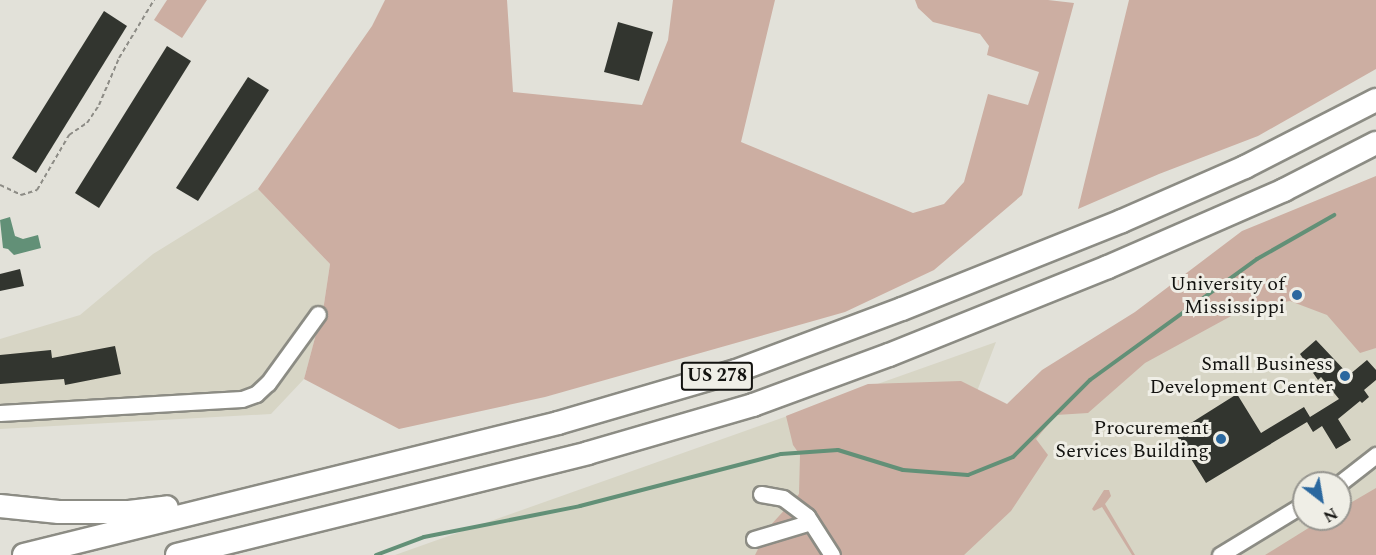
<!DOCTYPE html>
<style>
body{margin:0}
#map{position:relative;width:1376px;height:555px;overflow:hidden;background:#e2e1d9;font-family:Spectral,serif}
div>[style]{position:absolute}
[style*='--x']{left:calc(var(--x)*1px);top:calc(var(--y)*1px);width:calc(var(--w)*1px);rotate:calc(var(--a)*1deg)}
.built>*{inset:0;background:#d7d5c5}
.green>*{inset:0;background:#ccaea2}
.water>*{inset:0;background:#629077}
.stream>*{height:4px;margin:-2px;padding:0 2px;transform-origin:2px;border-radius:2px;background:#629077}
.building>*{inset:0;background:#32352f}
.path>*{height:2px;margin-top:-1px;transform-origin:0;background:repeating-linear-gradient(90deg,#8d8c86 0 4.5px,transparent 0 7.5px)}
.roads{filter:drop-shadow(2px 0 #8c8c84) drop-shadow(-2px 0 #8c8c84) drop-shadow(0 2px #8c8c84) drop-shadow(0 -2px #8c8c84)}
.minor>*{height:15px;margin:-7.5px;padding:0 7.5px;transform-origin:7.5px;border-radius:7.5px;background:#fff}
.highway>*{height:22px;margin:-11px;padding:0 11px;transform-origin:11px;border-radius:11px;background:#fff}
.dots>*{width:16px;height:16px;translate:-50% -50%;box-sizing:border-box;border:3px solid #efeee6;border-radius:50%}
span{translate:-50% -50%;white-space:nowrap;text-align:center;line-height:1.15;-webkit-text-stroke:6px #efeee6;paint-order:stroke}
.shield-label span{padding:2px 4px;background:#efeee6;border:2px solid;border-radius:4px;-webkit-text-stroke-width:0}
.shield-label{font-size:18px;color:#131310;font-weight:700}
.poi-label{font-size:20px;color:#131310}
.right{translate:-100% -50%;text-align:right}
.north{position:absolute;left:1292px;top:471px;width:60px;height:60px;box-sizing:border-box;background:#efeee6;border:2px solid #979690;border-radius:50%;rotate:149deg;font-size:16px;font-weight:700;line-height:24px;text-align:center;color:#131310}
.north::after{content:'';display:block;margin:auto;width:21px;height:27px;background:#2b689f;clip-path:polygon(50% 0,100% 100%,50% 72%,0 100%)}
</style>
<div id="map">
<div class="built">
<i style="clip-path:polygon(258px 189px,330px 264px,324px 304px,304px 379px,271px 414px,0 429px,0 339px,80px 315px,153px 254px)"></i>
<i style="clip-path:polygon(evenodd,1376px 195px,1376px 555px,395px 555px,996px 342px,949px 464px,1376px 195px,1304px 483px,1340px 483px,1340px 519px,1304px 519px,1304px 483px)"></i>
</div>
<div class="green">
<i style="clip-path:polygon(167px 0,207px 0,182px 38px,154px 20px)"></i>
<i style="clip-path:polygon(385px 0,507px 0,513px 92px,642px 105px,668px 40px,673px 0,775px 0,741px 142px,913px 213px,944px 204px,964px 182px,988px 94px,1028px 105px,1039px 72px,987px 55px,989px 46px,980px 34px,933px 22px,918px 8px,915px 0,1048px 0,1074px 3px,1022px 195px,934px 270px,845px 312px,545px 397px,399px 429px,304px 379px,324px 304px,330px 264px,258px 189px,372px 26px)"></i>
<i style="clip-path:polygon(1129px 0,1376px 0,1376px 69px,1258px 136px,1159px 174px,1078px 209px)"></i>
<i style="clip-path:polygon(1376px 176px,1376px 348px,1360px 353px,1327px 315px,1290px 301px,1244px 309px,1145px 363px,1088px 413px,1056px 415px,1036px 439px,1048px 455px,1011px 511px,964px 555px,755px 555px,769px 527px,799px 494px,800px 455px,793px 445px,786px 416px,868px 384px,961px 381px,1007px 404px,1042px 370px,1135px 312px,1242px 231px)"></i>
<i style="clip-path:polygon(1376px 488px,1376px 555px,1265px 555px,1323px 519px,1340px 519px,1340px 509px)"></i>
<i style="clip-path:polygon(1104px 490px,1109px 490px,1111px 496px,1105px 504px,1135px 555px,1132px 555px,1102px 507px,1094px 511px,1092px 509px)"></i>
</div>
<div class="water">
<i style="clip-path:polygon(10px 217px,15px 236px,23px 239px,38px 235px,41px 248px,14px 255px,8px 249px,3px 248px,0 220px)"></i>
</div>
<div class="stream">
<i style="--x:376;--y:555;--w:51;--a:-20.6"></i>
<i style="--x:424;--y:537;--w:159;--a:-11.2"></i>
<i style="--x:580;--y:506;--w:208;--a:-14.5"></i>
<i style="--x:781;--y:454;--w:57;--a:-4"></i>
<i style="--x:838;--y:450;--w:68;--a:17.1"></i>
<i style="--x:903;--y:470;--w:65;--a:4.4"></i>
<i style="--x:968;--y:475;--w:48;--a:-21.8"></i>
<i style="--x:1013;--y:457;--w:109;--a:-45"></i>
<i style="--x:1090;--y:380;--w:206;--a:-35.9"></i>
<i style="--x:1257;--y:259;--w:89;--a:-29.7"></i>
</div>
<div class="building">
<i style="clip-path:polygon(104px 11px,127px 26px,36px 173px,12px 158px)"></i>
<i style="clip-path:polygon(618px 22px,653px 32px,639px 81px,604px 72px)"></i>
<i style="clip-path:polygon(167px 46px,191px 61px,99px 208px,75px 193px)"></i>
<i style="clip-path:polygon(248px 77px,269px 90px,198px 201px,176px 188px)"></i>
<i style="clip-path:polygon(20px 269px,24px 286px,0 291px,0 274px)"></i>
<i style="clip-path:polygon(1316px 340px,1349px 375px,1367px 360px,1376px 370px,1376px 380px,1364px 390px,1369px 397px,1362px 403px,1360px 401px,1338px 419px,1351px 440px,1336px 449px,1322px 426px,1313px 432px,1307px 422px,1206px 483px,1175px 433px,1237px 394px,1261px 433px,1304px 407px,1310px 417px,1339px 399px,1321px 377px,1318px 380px,1300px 354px)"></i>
<i style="clip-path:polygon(115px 346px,121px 374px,65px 385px,64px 379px,0 384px,0 355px,51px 350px,52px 358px)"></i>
</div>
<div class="path">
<i style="--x:0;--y:185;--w:23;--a:25"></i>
<i style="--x:21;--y:195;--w:17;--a:-17"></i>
<i style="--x:37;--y:190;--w:64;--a:-59.8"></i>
<i style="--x:69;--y:135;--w:22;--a:-34"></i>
<i style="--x:87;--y:123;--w:22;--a:-56"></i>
<i style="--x:99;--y:105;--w:51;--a:-66.9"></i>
<i style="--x:119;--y:58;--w:68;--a:-58.9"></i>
</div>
<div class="roads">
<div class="minor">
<i style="--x:0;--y:413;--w:242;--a:-3.3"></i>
<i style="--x:242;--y:399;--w:15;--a:-20"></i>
<i style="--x:256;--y:394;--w:16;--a:-43"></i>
<i style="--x:268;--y:383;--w:85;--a:-54.1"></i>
<i style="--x:1340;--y:483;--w:46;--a:-37.9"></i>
<i style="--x:761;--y:494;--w:22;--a:10"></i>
<i style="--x:783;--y:498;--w:30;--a:37"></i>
<i style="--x:807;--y:516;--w:46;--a:57.3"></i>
<i style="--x:754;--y:539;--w:59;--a:-16.6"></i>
<i style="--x:1220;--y:555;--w:98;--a:-31.3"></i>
</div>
<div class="highway">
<i style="--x:0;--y:506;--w:59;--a:5.8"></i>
<i style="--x:59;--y:512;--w:70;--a:0"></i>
<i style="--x:129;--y:512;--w:38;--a:-7"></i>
<i style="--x:24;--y:555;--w:550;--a:-13.88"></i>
<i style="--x:558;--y:423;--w:185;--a:-16.3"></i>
<i style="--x:736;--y:371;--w:177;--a:-20.5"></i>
<i style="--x:902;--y:309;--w:237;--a:-21.8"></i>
<i style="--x:1122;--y:221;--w:134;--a:-23.7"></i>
<i style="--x:1245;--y:167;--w:147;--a:-27.1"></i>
<i style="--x:177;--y:555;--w:423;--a:-13.9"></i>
<i style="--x:588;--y:453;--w:172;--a:-16.2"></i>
<i style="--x:753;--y:405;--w:145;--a:-20.2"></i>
<i style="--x:889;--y:355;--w:236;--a:-21.9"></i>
<i style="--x:1108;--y:267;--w:192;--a:-23.6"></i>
<i style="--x:1284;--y:190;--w:103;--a:-27.1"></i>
</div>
</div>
<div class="dots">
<i style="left:1297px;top:295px;background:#2b689f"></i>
<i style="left:1345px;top:376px;background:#2b689f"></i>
<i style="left:1221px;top:439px;background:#2b689f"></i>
</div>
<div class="shield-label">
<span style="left:717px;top:376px">US 278</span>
</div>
<div class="poi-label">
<span class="right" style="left:1285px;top:296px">University of<br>Mississippi</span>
<span class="right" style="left:1333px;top:376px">Small Business<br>Development Center</span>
<span class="right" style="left:1209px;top:440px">Procurement<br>Services Building</span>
</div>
<div class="north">N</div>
</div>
